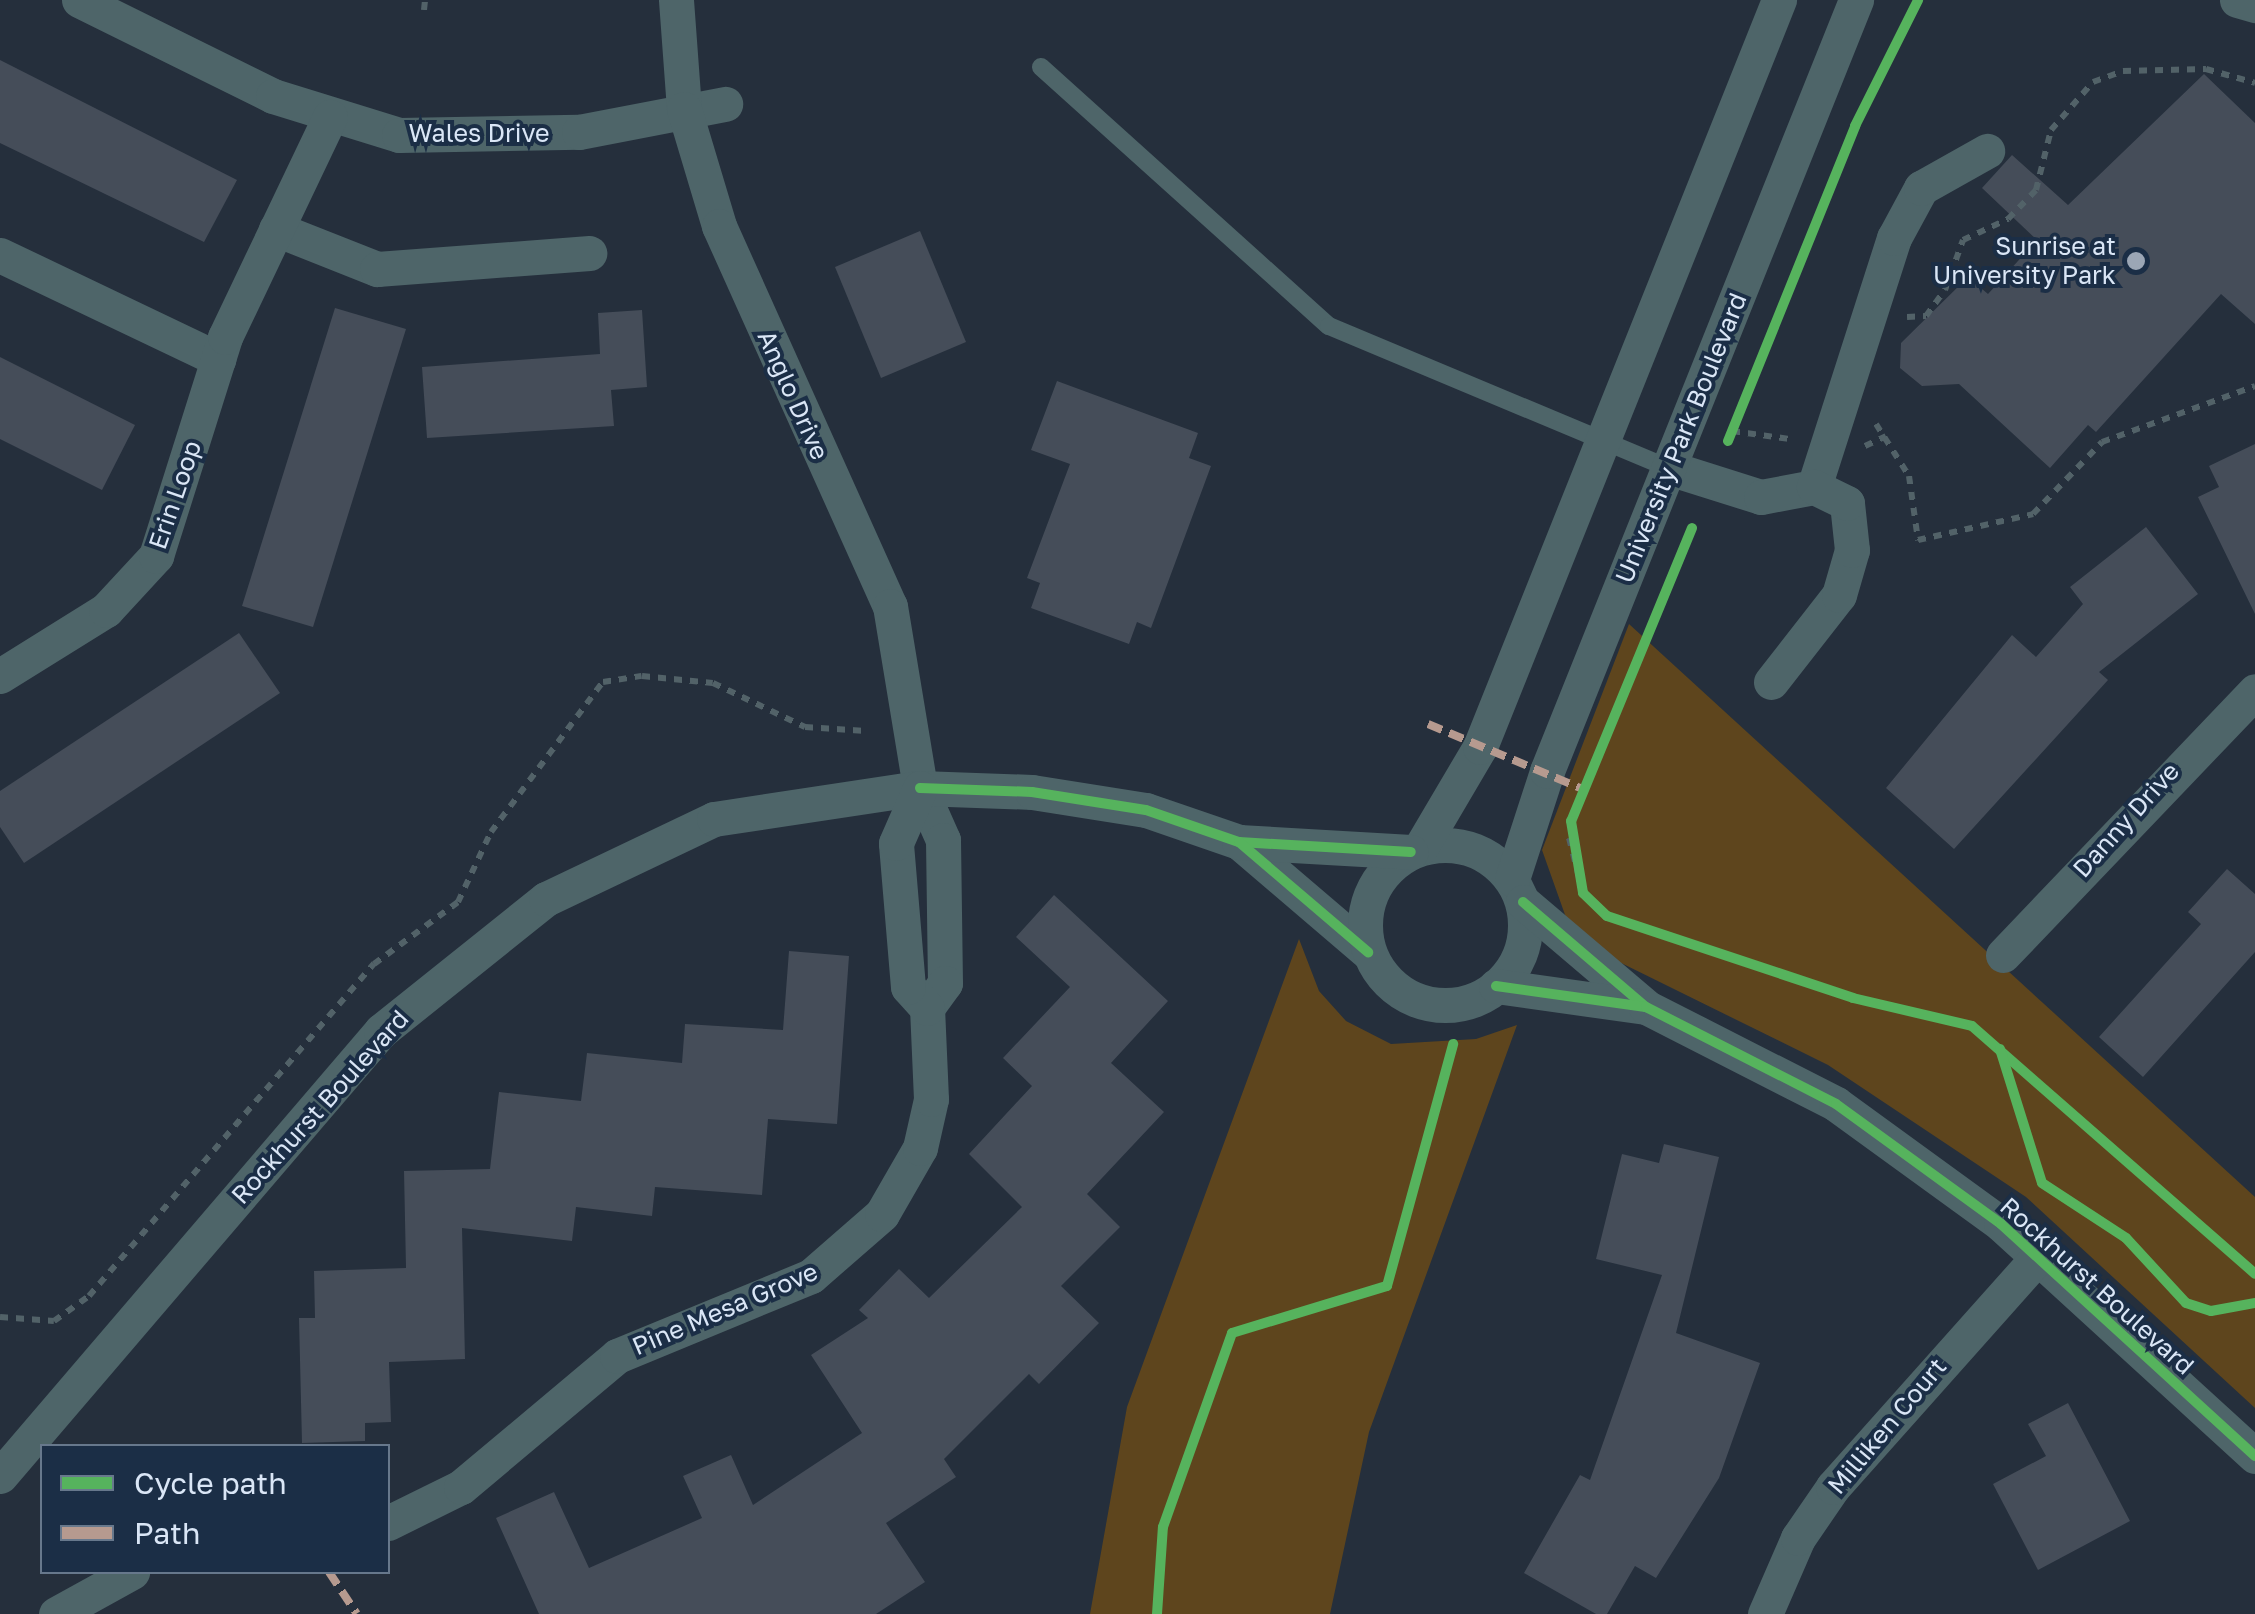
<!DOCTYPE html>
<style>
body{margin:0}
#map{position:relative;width:2255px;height:1614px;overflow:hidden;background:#252f3c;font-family:"Golos Text",sans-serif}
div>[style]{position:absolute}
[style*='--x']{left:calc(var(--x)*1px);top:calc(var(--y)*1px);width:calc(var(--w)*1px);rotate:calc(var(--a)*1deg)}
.green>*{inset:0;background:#5e451d}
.building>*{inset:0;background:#454d59}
.path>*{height:6px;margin-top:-3px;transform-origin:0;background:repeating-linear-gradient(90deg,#526268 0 8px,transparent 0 16px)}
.service>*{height:18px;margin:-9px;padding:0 9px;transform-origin:9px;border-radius:9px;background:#4e6569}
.minor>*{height:35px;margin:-17.5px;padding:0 17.5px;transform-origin:17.5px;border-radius:17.5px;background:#4e6569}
.minor>.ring{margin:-17.5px;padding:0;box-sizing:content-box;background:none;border:35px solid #4e6569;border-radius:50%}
.quiet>*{height:8px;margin-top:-4px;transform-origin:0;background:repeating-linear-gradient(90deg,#b69a8f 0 15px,transparent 0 23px)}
.cycleway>*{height:10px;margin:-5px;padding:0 5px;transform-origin:5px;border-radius:5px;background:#56b35d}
.dots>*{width:28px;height:28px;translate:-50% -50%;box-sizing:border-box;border:5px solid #1b2e46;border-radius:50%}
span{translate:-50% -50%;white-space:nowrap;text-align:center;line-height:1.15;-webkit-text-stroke:8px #1b2e46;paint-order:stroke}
.street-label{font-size:25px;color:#dae6f6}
.poi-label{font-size:25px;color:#dae6f6}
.right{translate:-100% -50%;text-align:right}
.legend{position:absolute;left:40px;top:1444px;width:350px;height:130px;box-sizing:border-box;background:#1b2e46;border:2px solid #67788c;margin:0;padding:12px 18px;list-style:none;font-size:30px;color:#dae6f6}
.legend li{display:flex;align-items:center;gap:20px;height:50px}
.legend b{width:50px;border:2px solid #67788c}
</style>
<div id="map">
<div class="green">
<i style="clip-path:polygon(1629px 624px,2255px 1197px,2255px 1408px,2026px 1197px,1828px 1065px,1605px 955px,1569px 926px,1542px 850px)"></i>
<i style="clip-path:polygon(1299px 939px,1319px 991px,1346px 1021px,1391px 1044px,1476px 1039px,1517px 1025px,1369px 1432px,1330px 1614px,1090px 1614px,1127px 1407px)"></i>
</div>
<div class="building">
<i style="clip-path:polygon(0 60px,237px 180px,204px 242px,0 143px)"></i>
<i style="clip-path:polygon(2204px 74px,2255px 123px,2255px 324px,2221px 294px,2096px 432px,2088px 425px,2050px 468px,1959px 384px,1922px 386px,1900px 368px,1901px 343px,1968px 277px,1988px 294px,2037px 240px,1982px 188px,2012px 155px,2068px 205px)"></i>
<i style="clip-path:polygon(920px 231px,966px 342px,881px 378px,835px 267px)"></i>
<i style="clip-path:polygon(335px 308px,406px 329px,313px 627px,242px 606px)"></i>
<i style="clip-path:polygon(642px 310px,647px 387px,611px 390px,614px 426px,427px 438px,422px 367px,600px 354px,598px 313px)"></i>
<i style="clip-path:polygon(0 357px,135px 425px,102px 490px,0 439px)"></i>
<i style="clip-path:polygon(1057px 381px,1198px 433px,1189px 458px,1211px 466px,1151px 628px,1137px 622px,1129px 644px,1031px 608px,1040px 583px,1027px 578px,1070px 464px,1031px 450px)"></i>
<i style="clip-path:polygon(2255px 444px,2255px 614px,2198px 497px,2219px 487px,2209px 466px)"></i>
<i style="clip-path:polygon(2146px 527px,2198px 594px,2099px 672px,2108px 680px,1954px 849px,1886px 788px,2012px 635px,2036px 657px,2083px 604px,2070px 587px)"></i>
<i style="clip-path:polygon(239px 633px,280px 693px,24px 863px,0 827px,0 791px)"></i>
<i style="clip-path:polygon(2227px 869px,2255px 894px,2255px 952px,2143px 1077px,2099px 1037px,2201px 924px,2188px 912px)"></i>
<i style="clip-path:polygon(1054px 895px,1168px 1001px,1111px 1063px,1164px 1112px,1087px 1194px,1120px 1227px,1061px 1286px,1099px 1323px,1039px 1384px,1029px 1374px,944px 1459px,956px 1477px,886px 1523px,925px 1582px,876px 1614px,539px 1614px,496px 1518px,554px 1492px,589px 1568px,702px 1518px,683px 1476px,731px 1455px,753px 1505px,862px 1433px,811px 1355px,868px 1318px,859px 1310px,899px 1269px,929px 1298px,1022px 1207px,969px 1154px,1032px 1086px,1003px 1058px,1070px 987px,1016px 937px)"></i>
<i style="clip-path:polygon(789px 951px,849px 956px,837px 1124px,768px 1119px,762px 1195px,655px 1187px,652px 1216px,576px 1207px,572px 1241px,462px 1228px,465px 1359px,389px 1362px,391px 1422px,365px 1423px,365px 1441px,302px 1443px,299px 1318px,315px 1318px,314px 1271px,406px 1268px,404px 1171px,490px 1169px,499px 1092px,581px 1101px,587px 1053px,682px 1063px,685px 1024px,783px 1030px)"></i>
<i style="clip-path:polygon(1664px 1144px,1719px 1157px,1676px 1333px,1760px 1363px,1719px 1478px,1656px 1578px,1635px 1566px,1607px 1614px,1596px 1614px,1524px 1573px,1580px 1475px,1590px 1480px,1662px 1275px,1596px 1259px,1622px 1154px,1659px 1163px)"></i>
<i style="clip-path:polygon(2068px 1403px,2130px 1521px,2038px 1570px,1993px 1484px,2046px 1456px,2028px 1424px)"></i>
</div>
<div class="path">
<i style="--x:424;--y:10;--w:10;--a:-84"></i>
<i style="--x:1907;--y:317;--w:19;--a:-3"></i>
<i style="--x:1926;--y:316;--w:32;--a:-54"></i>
<i style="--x:1945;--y:290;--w:53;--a:-70.2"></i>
<i style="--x:1963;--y:240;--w:50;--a:-25"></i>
<i style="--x:2008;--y:219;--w:40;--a:-46"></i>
<i style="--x:2036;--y:190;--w:62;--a:-76"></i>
<i style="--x:2051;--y:130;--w:64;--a:-48.8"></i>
<i style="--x:2093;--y:82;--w:32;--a:-20"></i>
<i style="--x:2123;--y:71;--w:83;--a:-1.4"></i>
<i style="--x:2206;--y:69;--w:51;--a:15.9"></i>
<i style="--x:1876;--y:424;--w:62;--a:57.6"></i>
<i style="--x:1909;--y:476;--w:65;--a:82"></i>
<i style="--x:1918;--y:540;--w:118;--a:-12.7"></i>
<i style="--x:2033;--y:514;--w:100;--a:-46.2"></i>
<i style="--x:2102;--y:442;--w:163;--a:-20.1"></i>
<i style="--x:1732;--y:431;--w:59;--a:7.9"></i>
<i style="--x:1728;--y:441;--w:340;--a:-68"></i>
<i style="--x:1855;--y:126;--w:141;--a:-63.4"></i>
<i style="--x:1865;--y:446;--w:23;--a:-25"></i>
<i style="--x:1681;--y:553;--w:27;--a:-66"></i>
<i style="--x:1569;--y:838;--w:57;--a:75.7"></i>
<i style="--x:1583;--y:893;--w:33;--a:44"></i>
<i style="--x:1607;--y:916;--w:259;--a:18.4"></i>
<i style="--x:1853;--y:998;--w:122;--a:13.2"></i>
<i style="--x:1972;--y:1026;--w:376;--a:41.2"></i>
<i style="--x:2001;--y:1051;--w:138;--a:72.7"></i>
<i style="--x:2042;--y:1183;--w:100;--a:33.2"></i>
<i style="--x:2126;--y:1238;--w:88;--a:47.3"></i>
<i style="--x:2186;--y:1303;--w:26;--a:18"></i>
<i style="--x:2211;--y:1311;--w:45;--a:-10.3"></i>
<i style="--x:0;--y:1317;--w:54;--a:4.2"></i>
<i style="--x:54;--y:1321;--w:43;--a:-35.5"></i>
<i style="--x:89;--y:1296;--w:438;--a:-49.4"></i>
<i style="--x:374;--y:964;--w:104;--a:-36.4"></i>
<i style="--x:458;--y:902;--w:77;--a:-64.8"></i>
<i style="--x:491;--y:832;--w:187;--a:-53.3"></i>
<i style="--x:603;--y:682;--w:39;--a:-9"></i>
<i style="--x:642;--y:676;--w:71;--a:5.6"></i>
<i style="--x:713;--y:683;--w:102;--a:25.6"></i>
<i style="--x:805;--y:727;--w:61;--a:3.8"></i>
</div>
<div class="service">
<i style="--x:1041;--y:67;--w:387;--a:42"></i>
<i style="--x:1329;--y:326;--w:368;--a:22.7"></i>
</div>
<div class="minor">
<i style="--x:79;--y:0;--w:216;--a:26.3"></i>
<i style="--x:273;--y:96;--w:132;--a:17.2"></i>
<i style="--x:399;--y:135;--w:180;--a:-1"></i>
<i style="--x:579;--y:132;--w:149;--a:-10.9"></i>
<i style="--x:676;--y:0;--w:109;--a:85.8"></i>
<i style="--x:684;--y:109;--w:122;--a:73.3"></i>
<i style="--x:719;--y:226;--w:417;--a:65.8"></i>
<i style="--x:890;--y:606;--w:184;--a:80.6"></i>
<i style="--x:920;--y:788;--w:57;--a:66.1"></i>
<i style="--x:943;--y:840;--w:143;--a:89.2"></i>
<i style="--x:945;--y:983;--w:31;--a:126"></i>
<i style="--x:2237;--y:0;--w:19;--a:16"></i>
<i style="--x:276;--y:229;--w:109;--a:21.6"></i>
<i style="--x:377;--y:269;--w:213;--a:-4.3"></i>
<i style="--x:0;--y:255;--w:242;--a:25.5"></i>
<i style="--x:1669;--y:468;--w:96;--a:17.5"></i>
<i style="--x:1761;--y:497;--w:54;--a:-10.7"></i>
<i style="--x:1814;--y:487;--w:262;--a:-72.2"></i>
<i style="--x:1894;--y:238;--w:57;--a:-61.6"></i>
<i style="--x:1921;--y:188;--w:76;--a:-29.3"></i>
<i style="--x:0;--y:676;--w:125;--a:-31.9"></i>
<i style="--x:106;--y:610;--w:74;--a:-47.2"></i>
<i style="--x:156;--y:556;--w:230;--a:-72.5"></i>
<i style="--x:225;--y:337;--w:244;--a:-64.5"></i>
<i style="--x:1771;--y:682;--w:110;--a:-52"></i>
<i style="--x:1839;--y:595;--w:47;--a:-73.9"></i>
<i style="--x:1852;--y:550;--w:47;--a:-96.1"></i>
<i style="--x:1847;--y:503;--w:37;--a:-154"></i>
<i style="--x:1239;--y:842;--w:170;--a:40.5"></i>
<i class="ring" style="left:1365px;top:845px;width:125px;height:125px"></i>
<i style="--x:1421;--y:847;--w:116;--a:-59.5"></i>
<i style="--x:1480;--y:747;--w:805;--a:-68.19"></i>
<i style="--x:1512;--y:879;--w:114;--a:-72"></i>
<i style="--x:1547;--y:771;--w:831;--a:-68.16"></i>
<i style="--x:1523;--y:902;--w:160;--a:40.4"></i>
<i style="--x:2003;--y:955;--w:365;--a:-46.3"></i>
<i style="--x:1496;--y:986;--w:151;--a:8"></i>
<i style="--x:1646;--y:1007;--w:213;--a:27"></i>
<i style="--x:1836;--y:1104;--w:204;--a:36"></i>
<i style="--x:2001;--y:1224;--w:344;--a:42.4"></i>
<i style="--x:0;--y:1476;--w:586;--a:-49.43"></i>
<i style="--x:381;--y:1031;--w:211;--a:-38.7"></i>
<i style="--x:546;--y:899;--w:186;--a:-25.5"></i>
<i style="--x:714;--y:819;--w:208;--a:-8.6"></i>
<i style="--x:920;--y:788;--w:112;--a:2"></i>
<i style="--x:1032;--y:792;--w:115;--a:9"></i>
<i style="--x:1146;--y:810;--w:98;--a:19"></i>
<i style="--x:1239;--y:842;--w:172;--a:3.3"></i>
<i style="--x:388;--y:1523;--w:81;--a:-26.3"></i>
<i style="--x:461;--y:1487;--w:204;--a:-40"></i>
<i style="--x:617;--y:1356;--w:210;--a:-22.4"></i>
<i style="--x:811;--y:1276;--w:94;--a:-41.1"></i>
<i style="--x:882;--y:1214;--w:76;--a:-60.1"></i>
<i style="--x:920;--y:1148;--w:50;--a:-77.3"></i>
<i style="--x:931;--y:1099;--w:91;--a:-92.5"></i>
<i style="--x:927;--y:1008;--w:28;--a:-132"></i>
<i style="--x:908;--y:987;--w:144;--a:-94.8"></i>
<i style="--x:896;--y:843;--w:60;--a:-66.4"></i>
<i style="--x:56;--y:1614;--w:87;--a:-28.9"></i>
<i style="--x:1765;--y:1614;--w:83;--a:-66.5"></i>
<i style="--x:1798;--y:1538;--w:62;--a:-55.5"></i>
<i style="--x:1833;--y:1487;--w:308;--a:-48.3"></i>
</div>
<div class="quiet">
<i style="--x:1428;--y:724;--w:168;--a:22.8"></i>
<i style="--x:329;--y:1572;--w:50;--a:56.3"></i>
</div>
<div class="cycleway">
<i style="--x:1728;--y:441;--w:340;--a:-68"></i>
<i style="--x:1855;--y:126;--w:141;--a:-63.4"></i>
<i style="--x:1692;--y:528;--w:317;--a:112.4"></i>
<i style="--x:1571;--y:821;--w:73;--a:80.5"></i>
<i style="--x:1583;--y:893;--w:33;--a:44"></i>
<i style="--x:1607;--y:916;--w:259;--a:18.4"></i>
<i style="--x:1853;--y:998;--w:122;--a:13.2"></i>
<i style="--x:1972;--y:1026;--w:376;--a:41.2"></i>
<i style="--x:920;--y:788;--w:112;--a:2"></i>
<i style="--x:1032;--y:792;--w:115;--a:9"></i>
<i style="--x:1146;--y:810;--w:98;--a:19"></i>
<i style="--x:1239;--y:842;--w:172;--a:3.3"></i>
<i style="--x:1239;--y:842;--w:170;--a:40.5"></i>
<i style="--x:1523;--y:902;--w:162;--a:40.5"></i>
<i style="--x:1496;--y:986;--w:151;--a:8"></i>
<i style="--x:1646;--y:1007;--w:213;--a:27"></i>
<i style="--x:1836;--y:1104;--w:204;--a:36"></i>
<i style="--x:2001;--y:1224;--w:344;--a:42.4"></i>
<i style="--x:2000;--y:1049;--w:140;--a:72.6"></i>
<i style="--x:2042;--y:1183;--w:100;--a:33.2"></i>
<i style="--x:2126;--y:1238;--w:88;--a:47.3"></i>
<i style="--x:2186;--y:1303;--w:26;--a:18"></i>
<i style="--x:2211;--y:1311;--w:45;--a:-10.3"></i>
<i style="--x:1157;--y:1614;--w:87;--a:-86.1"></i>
<i style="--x:1163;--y:1527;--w:206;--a:-70.4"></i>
<i style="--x:1232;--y:1333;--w:162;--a:-16.9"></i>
<i style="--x:1387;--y:1286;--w:251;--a:-74.7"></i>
</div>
<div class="dots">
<i style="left:2136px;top:261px;background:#9ba6b5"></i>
</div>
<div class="street-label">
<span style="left:479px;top:133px">Wales Drive</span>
<span style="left:793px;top:395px;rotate:66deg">Anglo Drive</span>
<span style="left:1681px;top:438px;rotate:-68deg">University Park Boulevard</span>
<span style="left:175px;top:495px;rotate:-71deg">Erin Loop</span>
<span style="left:2126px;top:820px;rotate:-48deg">Danny Drive</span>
<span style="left:320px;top:1107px;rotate:-48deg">Rockhurst Boulevard</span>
<span style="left:2097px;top:1286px;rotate:42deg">Rockhurst Boulevard</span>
<span style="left:725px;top:1309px;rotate:-23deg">Pine Mesa Grove</span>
<span style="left:1887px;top:1426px;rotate:-50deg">Milliken Court</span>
</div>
<div class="poi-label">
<span class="right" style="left:2116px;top:261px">Sunrise at<br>University Park</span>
</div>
<ul class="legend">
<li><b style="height:12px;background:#56b35d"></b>Cycle path</li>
<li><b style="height:12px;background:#b69a8f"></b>Path</li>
</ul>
</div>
